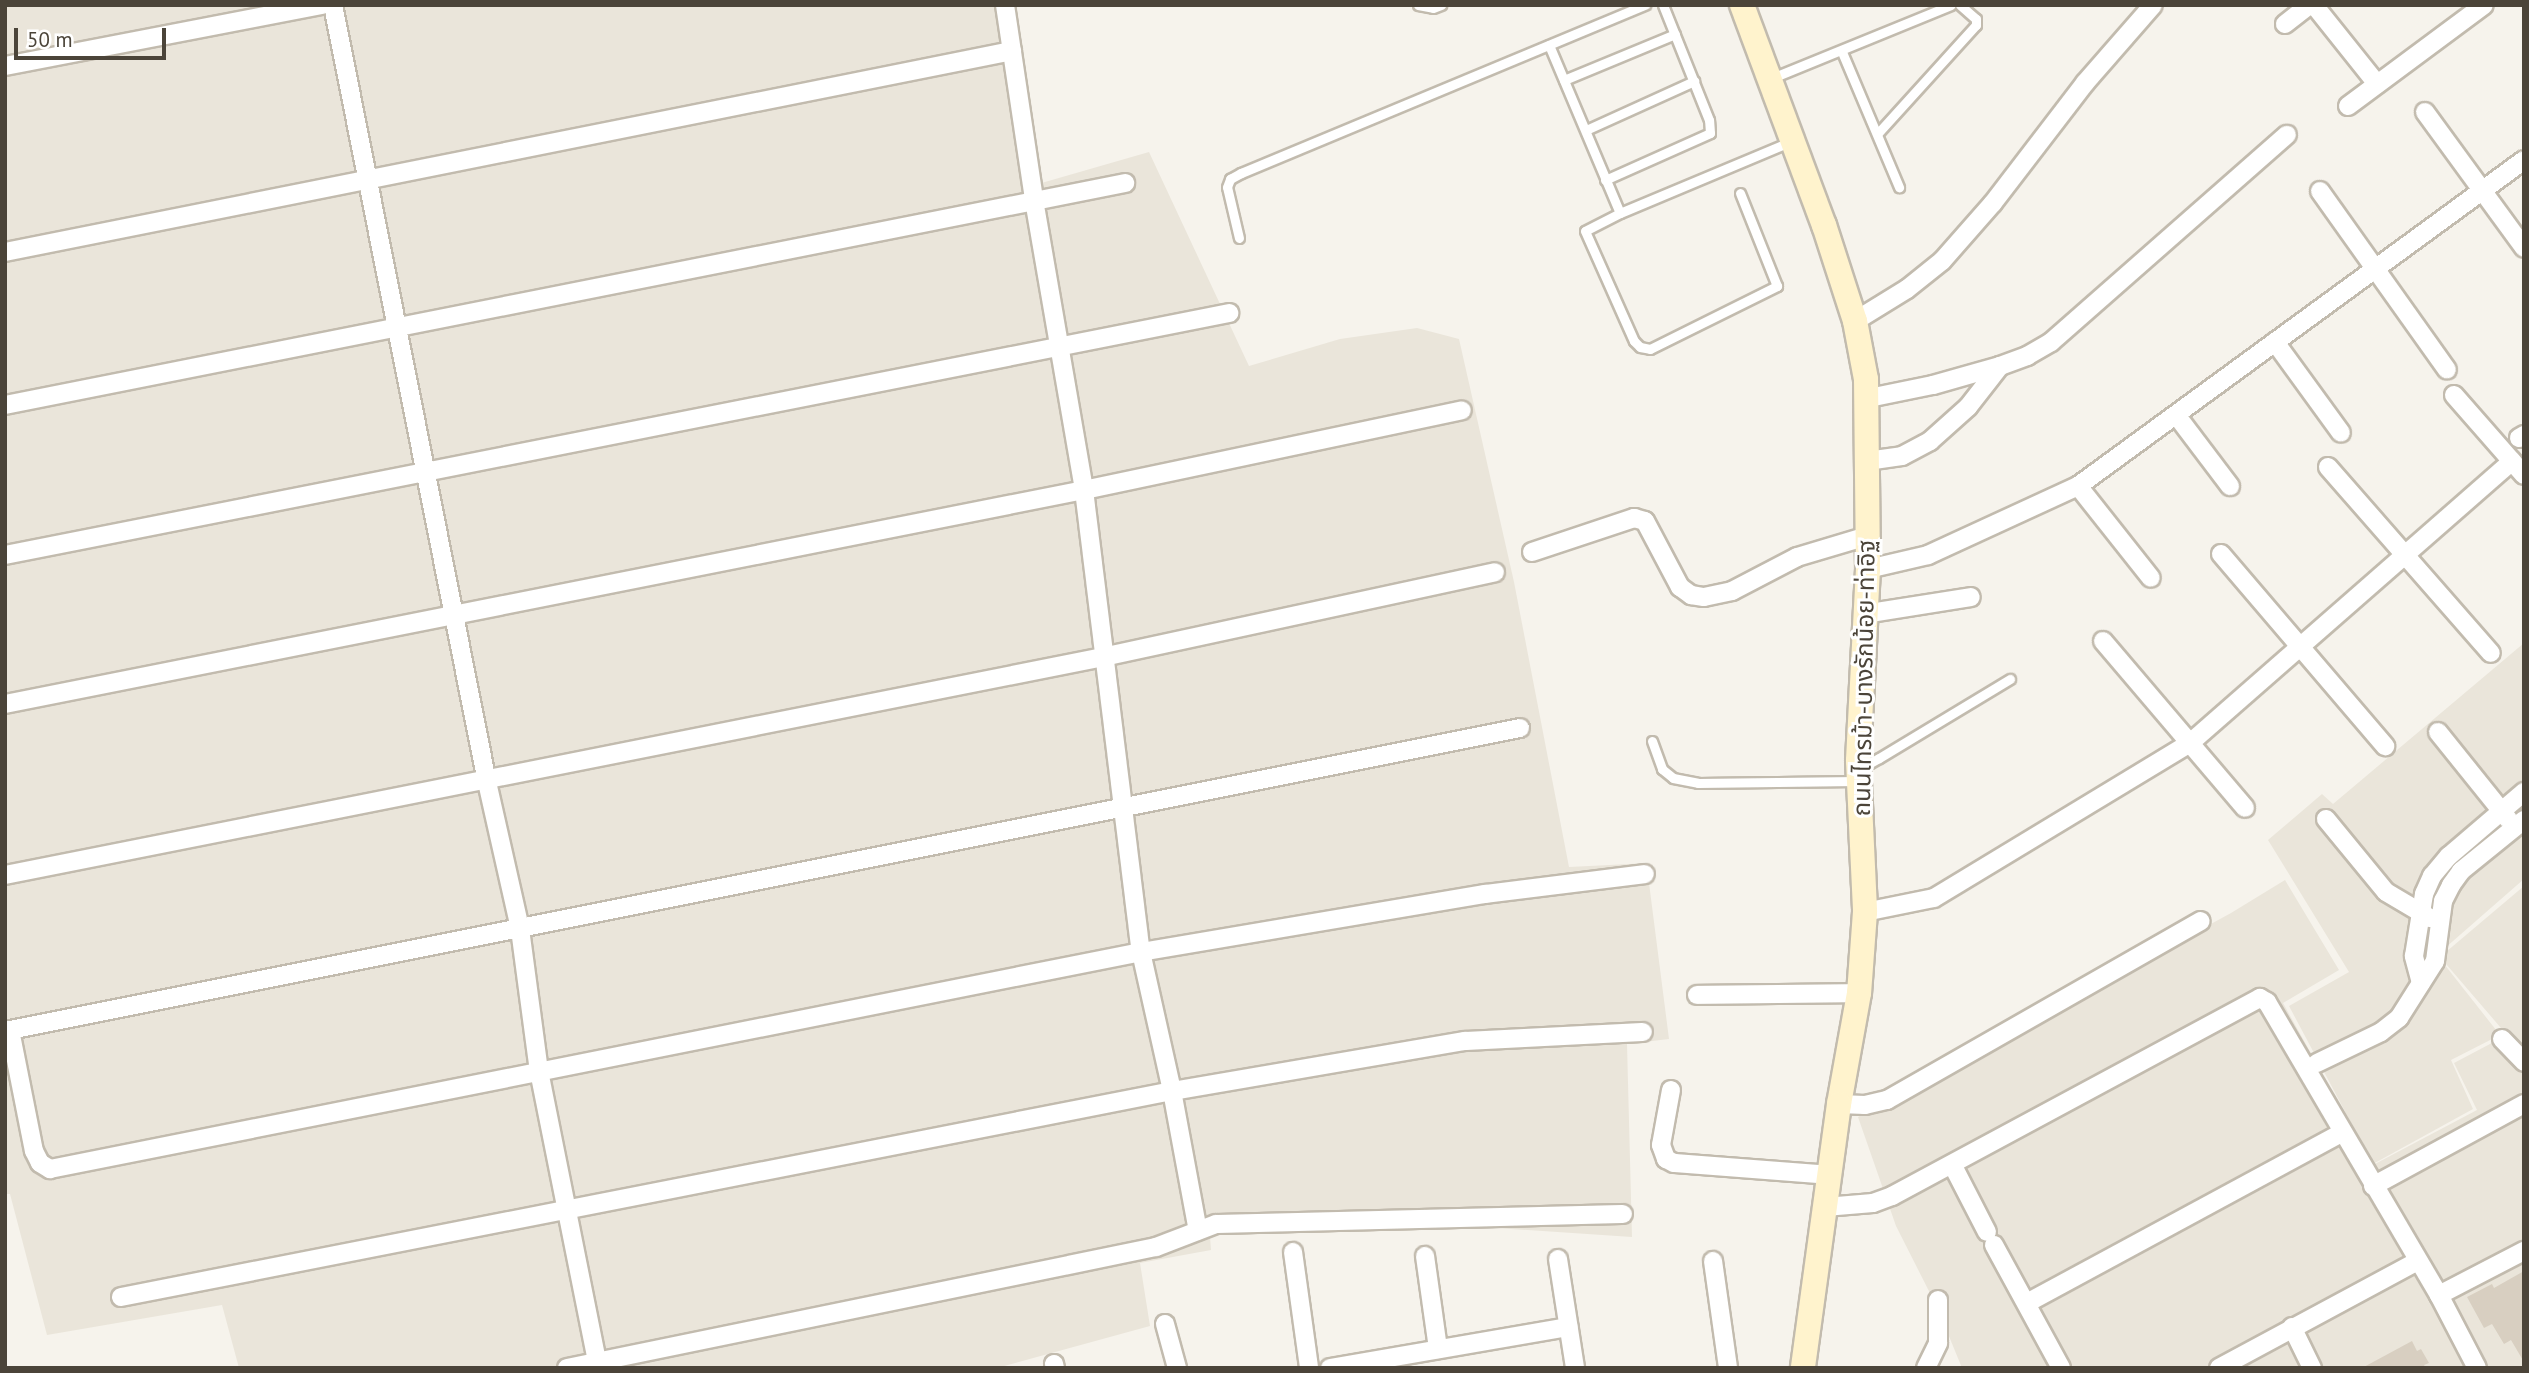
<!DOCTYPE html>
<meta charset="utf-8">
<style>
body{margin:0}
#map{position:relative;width:2529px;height:1373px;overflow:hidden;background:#f6f3ec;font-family:"PT Sans","Noto Sans Thai",sans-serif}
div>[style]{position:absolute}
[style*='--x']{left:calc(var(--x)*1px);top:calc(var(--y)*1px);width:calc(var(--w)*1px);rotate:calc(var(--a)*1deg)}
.residential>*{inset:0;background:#eae5da}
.building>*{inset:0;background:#d8cfc1}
.roads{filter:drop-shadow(2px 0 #c2bbae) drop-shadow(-2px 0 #c2bbae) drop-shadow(0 2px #c2bbae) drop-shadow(0 -2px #c2bbae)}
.lane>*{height:9px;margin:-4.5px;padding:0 4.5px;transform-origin:4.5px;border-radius:4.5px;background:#fff}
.street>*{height:18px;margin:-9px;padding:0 9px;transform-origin:9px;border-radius:9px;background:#fff}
.secondary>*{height:24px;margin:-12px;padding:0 12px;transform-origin:12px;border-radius:12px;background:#fff3cd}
span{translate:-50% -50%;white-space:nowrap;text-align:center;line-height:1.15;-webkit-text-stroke:6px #fff;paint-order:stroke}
.street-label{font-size:24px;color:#4b4439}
.frame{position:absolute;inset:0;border:7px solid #4b4439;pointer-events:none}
.scale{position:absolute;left:14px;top:28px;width:152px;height:32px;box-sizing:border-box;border:4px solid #4b4439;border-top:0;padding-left:9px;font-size:21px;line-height:24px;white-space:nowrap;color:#4b4439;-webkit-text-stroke:5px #fff;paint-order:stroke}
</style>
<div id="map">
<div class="residential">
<i style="clip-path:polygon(5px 5px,1015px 5px,1038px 184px,1149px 152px,1249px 366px,1340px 339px,1417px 328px,1459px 339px,1514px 582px,1569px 867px,1650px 863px,1649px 883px,1669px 1039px,1627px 1044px,1632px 1237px,1466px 1226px,1209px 1224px,1211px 1250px,1140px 1263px,1150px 1326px,997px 1368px,239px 1368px,222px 1305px,47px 1335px,10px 1194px,5px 1194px)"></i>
<i style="clip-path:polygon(2524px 643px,2524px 879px,2437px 955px,2500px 1035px,2451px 1060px,2473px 1109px,2373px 1164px,2289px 1006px,2349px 972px,2268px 840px,2322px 794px,2333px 804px)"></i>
<i style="clip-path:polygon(2285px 880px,2339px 970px,2283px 1003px,2373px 1165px,2477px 1110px,2454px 1063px,2507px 1035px,2440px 957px,2524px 886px,2524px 1368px,1962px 1368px,1937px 1307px,1896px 1226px,1858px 1117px,2231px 913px)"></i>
</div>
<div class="building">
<i style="clip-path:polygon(2524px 1271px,2524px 1362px,2511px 1340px,2504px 1344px,2492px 1324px,2484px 1328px,2467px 1297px,2492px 1284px,2494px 1288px)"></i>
<i style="clip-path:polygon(2412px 1341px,2417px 1351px,2421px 1349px,2429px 1363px,2424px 1365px,2426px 1368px,2362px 1368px)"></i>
</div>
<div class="roads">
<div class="lane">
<i style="--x:1418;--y:5;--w:15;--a:11"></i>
<i style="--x:1433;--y:8;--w:9;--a:-21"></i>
<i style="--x:1549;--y:45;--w:182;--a:67.1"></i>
<i style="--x:1620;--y:213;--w:186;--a:-22.7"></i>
<i style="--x:1842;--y:52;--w:147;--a:67.1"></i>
<i style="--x:1772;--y:78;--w:193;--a:-22.2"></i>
<i style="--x:1564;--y:80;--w:120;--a:-22.5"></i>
<i style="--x:1586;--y:130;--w:119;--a:-24.4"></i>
<i style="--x:1878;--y:133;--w:146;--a:-47.8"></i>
<i style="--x:1976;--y:25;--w:6;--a:-90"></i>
<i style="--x:1976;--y:19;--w:21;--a:-139"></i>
<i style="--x:1605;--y:180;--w:115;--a:-24.1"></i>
<i style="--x:1710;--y:133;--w:13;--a:-94"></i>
<i style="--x:1709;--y:120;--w:124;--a:-111.8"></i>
<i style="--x:1620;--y:213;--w:39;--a:153"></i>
<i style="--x:1585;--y:231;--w:120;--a:66"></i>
<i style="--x:1634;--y:341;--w:8;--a:45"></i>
<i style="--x:1640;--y:347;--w:10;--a:11"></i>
<i style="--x:1650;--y:349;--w:142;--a:-26.4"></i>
<i style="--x:1777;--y:286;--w:100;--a:-111.7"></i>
<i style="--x:1239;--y:238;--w:52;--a:-103.2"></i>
<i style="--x:1227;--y:187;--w:9;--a:-69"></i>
<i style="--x:1230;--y:179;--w:13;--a:-29"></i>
<i style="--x:1241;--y:173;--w:438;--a:-22.6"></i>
<i style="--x:1652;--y:741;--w:30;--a:70"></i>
<i style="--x:1662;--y:769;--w:14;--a:39"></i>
<i style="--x:1673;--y:778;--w:25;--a:11"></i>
<i style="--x:1698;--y:783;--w:159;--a:-0.7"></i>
<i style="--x:1860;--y:762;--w:10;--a:6"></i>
<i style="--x:1870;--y:763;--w:10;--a:-29"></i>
<i style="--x:1879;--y:758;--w:153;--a:-31.1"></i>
</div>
<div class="street">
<i style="--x:333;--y:5;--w:792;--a:78.79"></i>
<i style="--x:487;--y:782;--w:151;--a:77.3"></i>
<i style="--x:520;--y:929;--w:143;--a:82.4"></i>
<i style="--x:539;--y:1071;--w:295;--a:78.7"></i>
<i style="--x:1005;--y:5;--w:197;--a:81.5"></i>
<i style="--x:1034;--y:200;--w:294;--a:80.2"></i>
<i style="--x:1084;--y:490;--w:466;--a:83"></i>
<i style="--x:1141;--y:952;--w:142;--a:77.4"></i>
<i style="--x:1172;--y:1091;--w:142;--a:79.5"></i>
<i style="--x:2314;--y:5;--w:101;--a:51.4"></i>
<i style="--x:2285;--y:24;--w:31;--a:-38"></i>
<i style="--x:5;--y:66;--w:323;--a:-10.9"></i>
<i style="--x:2348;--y:106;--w:169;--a:-36.6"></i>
<i style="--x:2425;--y:112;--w:168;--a:53.9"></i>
<i style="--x:2320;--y:191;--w:219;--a:54.6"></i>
<i style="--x:5;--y:252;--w:1027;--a:-11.29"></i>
<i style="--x:1855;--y:321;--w:61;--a:-31.6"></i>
<i style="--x:1907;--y:289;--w:45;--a:-38.7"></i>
<i style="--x:1942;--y:261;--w:77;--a:-48.7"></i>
<i style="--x:1993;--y:203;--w:151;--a:-52.5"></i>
<i style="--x:2085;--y:83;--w:103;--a:-48.9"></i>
<i style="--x:2275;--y:342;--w:112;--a:54"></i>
<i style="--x:2454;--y:395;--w:106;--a:48.8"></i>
<i style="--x:1864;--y:399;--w:70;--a:-11.5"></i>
<i style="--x:1933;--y:385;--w:70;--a:-15.8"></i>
<i style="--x:2000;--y:366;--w:29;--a:-20"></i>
<i style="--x:2027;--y:356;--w:28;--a:-30"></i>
<i style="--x:2051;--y:342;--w:314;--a:-41.3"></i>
<i style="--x:5;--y:405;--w:1142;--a:-11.21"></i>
<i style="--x:2177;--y:416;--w:88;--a:52.9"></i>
<i style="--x:2519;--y:438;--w:6;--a:-31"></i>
<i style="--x:1867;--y:461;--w:35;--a:-8"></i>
<i style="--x:1902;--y:456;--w:32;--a:-28"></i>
<i style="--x:1930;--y:441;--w:51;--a:-41.8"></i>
<i style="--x:1968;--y:407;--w:52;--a:-52"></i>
<i style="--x:2328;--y:467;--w:247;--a:48.8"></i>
<i style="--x:2078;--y:486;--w:117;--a:51.6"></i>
<i style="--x:1532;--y:552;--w:108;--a:-18.4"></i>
<i style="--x:1634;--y:518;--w:11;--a:15"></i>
<i style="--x:1645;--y:521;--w:75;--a:62.1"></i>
<i style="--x:1680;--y:587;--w:14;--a:36"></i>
<i style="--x:1691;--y:595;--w:13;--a:9"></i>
<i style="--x:1704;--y:597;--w:29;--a:-12"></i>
<i style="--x:1732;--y:591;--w:73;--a:-27.6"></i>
<i style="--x:1797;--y:557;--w:73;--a:-16.7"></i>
<i style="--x:2221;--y:554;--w:253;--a:49.5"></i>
<i style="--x:5;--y:555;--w:1248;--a:-11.18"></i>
<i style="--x:1868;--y:569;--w:62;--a:-13.1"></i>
<i style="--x:1928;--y:555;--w:165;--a:-24.7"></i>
<i style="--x:2078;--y:486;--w:552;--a:-36.16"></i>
<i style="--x:1864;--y:614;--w:108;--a:-9"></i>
<i style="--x:2103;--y:641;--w:219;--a:49.6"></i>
<i style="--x:5;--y:704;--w:1100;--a:-11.22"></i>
<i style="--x:1084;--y:490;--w:386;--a:-11.9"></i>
<i style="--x:2438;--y:732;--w:112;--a:51.2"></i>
<i style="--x:2326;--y:819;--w:94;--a:50.6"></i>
<i style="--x:2386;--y:892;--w:51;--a:30.6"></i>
<i style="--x:5;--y:875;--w:1119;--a:-11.23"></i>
<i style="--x:1103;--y:657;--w:401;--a:-12.2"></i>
<i style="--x:1865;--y:912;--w:70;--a:-11.5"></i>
<i style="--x:1934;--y:898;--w:299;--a:-31.2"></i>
<i style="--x:2190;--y:743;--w:428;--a:-41.2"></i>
<i style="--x:2421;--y:983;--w:28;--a:-105"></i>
<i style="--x:2414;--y:956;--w:63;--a:-80.8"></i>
<i style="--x:2424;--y:894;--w:20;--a:-66"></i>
<i style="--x:2432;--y:876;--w:26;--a:-50"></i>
<i style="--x:2449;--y:856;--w:99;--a:-40.5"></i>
<i style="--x:1697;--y:995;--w:162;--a:-0.7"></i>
<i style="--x:10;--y:1030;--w:123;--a:78.8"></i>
<i style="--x:34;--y:1151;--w:13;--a:63"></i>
<i style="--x:40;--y:1163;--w:12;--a:31"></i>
<i style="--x:50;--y:1169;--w:1112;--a:-11.25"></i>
<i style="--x:1141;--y:952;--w:349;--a:-9.6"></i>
<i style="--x:1485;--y:894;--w:161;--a:-7.1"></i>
<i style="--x:5;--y:1031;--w:1545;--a:-11.31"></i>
<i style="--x:2502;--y:1039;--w:32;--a:46"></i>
<i style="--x:2317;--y:1063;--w:71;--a:-25.8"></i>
<i style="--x:2381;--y:1032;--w:23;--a:-38"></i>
<i style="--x:2399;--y:1018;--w:67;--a:-57.7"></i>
<i style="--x:2435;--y:961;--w:61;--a:-82.4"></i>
<i style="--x:2443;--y:901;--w:18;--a:-63"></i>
<i style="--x:2451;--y:885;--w:17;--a:-54"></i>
<i style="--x:2461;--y:871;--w:81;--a:-39"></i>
<i style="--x:1671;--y:1090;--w:56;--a:100.3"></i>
<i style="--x:1661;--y:1145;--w:15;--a:70"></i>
<i style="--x:1666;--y:1159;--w:9;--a:27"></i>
<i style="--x:1674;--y:1163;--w:155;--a:4.4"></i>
<i style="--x:1839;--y:1104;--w:26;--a:2"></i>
<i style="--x:1865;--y:1105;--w:23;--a:-13"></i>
<i style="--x:1887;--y:1100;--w:361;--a:-29.7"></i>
<i style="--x:1953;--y:1166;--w:74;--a:62.7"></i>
<i style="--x:2373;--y:1186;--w:172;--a:-28.5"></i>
<i style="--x:1825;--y:1207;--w:48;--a:-4.8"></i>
<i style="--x:1873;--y:1203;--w:20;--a:-20"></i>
<i style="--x:1892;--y:1196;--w:418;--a:-28.3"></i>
<i style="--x:2260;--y:998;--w:8;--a:30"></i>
<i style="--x:2267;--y:1002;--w:340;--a:59.6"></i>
<i style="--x:2439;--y:1295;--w:82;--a:62.5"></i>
<i style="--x:1994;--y:1245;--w:140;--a:61.4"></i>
<i style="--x:1293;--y:1252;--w:117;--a:82.1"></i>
<i style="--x:1425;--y:1256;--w:94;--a:82"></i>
<i style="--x:1558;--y:1259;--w:110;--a:81.1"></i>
<i style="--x:1713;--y:1261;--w:108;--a:82"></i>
<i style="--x:2439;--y:1295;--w:96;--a:-27.4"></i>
<i style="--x:121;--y:1297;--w:1071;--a:-11.09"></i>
<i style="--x:1172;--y:1091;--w:297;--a:-9.7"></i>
<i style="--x:1465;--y:1041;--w:178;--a:-2.9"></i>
<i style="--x:2027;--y:1303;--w:357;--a:-28.4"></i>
<i style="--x:1165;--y:1324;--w:46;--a:74.7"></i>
<i style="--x:2292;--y:1327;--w:46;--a:64"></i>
<i style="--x:1054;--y:1364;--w:4;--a:76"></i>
<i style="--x:567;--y:1368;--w:601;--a:-11.61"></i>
<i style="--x:1156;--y:1247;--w:64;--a:-21"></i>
<i style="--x:1216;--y:1224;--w:407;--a:-1.4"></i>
<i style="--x:1330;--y:1368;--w:242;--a:-9.8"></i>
<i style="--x:1926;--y:1368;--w:28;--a:-64"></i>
<i style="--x:1938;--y:1343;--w:43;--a:-90"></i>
<i style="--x:2219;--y:1368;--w:226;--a:-28.3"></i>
</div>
<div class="secondary">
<i style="--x:1742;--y:5;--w:235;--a:69.6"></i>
<i style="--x:1824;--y:225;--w:101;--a:72.1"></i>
<i style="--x:1855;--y:321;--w:59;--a:79.3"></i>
<i style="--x:1866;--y:379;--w:190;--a:89.4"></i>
<i style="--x:1868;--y:569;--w:192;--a:93"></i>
<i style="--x:1858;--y:761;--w:151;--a:87.3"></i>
<i style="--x:1865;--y:912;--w:81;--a:94.2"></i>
<i style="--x:1859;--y:993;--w:113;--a:100.2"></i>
<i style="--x:1839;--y:1104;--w:266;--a:97.8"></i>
</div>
</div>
<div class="street-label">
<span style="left:1864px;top:678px;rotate:-89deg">ถนนไทรม้า-บางรักน้อย-ท่าอิฐ</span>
</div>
<div class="frame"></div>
<div class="scale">50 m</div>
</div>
